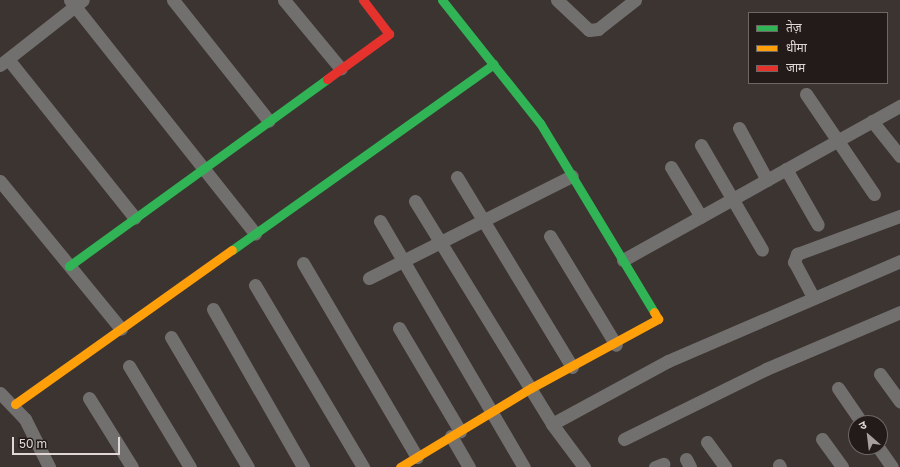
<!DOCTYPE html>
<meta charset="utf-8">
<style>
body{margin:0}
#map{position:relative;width:900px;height:467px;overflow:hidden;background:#3b3431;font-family:"Golos Text","Noto Sans Devanagari",sans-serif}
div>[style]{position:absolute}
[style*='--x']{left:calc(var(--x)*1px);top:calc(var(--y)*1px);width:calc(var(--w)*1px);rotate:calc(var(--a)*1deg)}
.street>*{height:13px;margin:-6.5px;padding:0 6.5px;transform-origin:6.5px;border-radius:6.5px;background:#72706f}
.fast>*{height:9px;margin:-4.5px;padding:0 4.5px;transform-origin:4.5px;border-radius:4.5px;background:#30b455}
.slow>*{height:9px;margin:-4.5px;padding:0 4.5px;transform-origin:4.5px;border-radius:4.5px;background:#ff9f0a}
.jam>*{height:9px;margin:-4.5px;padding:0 4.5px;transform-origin:4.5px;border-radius:4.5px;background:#e5322d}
span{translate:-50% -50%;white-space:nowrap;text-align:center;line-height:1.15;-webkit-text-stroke:4px #221b19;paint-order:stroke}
.legend{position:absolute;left:748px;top:12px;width:140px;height:72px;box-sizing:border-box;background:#221b19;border:1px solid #6e6764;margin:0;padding:5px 7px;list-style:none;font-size:12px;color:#e1d8d5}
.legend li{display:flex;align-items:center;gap:8px;height:20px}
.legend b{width:20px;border:1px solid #6e6764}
.north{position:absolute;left:848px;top:415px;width:40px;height:40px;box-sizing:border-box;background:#221b19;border:1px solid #6e6764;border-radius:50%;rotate:332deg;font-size:11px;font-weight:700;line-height:16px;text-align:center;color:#e1d8d5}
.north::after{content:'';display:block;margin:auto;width:14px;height:18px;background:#a79f9c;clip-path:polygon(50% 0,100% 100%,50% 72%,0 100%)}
.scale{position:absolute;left:12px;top:437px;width:108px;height:18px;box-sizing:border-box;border:2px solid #e1d8d5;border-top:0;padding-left:5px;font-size:12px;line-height:14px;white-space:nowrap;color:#e1d8d5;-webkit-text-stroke:3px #221b19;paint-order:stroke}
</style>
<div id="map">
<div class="street">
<i style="--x:70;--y:0;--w:298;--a:51.6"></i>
<i style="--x:173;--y:0;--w:154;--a:51.6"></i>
<i style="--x:284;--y:0;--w:89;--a:50.4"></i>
<i style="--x:557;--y:0;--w:44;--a:43.2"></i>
<i style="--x:589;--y:30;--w:9;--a:-6"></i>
<i style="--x:598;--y:29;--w:47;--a:-38.1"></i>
<i style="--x:8;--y:59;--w:203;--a:51.4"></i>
<i style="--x:0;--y:65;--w:105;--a:-38.1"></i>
<i style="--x:806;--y:94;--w:121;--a:55.8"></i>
<i style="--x:872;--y:121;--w:45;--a:51.3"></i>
<i style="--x:739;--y:128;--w:59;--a:61.7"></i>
<i style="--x:701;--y:145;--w:121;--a:59.8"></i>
<i style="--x:671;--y:167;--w:58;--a:59"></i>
<i style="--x:786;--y:169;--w:64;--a:60.3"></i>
<i style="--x:457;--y:177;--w:222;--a:58.8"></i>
<i style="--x:0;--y:181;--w:191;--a:50.7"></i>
<i style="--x:415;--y:201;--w:262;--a:58.4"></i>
<i style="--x:552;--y:424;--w:54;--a:53.3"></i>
<i style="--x:380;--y:221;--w:285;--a:59.7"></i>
<i style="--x:550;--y:236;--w:127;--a:58.8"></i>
<i style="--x:623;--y:260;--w:317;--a:-29.1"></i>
<i style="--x:303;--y:263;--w:225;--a:59.6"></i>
<i style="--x:369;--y:278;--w:227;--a:-26.7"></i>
<i style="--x:255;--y:285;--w:212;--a:59.3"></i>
<i style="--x:813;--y:297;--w:40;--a:-118"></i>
<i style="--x:794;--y:262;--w:9;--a:-69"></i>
<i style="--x:797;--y:254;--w:110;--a:-20.3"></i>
<i style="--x:213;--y:309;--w:182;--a:60.3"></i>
<i style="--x:399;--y:328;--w:120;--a:59.4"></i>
<i style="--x:171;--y:337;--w:151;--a:59.4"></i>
<i style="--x:129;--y:366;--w:118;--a:58.9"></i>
<i style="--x:880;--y:374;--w:34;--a:54"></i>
<i style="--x:838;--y:388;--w:42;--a:55.6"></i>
<i style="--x:0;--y:393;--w:36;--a:46"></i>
<i style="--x:25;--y:419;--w:54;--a:63.4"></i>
<i style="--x:89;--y:398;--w:81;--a:58.1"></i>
<i style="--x:552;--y:424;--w:132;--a:-28.5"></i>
<i style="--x:668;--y:361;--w:253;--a:-23.3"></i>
<i style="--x:451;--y:436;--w:36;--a:60"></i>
<i style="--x:624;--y:439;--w:158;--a:-26.2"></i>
<i style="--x:766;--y:369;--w:146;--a:-23"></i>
<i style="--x:822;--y:439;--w:34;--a:54"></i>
<i style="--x:707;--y:442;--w:31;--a:54"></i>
<i style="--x:878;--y:447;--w:24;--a:55"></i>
<i style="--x:686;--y:459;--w:9;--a:63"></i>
<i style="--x:779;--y:465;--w:2;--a:63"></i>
<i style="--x:655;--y:467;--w:9;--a:-21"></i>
</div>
<div class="fast">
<i style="--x:442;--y:0;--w:157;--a:51.5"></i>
<i style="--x:540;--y:123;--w:221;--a:58.9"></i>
<i style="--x:232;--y:250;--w:321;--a:-35.4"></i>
<i style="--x:69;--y:266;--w:319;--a:-35.9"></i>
</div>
<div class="slow">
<i style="--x:15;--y:404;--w:266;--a:-35.4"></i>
<i style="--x:400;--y:467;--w:153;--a:-31.1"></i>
<i style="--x:531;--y:388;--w:145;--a:-28.5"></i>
<i style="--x:658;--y:319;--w:8;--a:-120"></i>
</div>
<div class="jam">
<i style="--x:327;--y:79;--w:77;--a:-36"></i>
<i style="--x:389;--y:34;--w:43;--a:-127.4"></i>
</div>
<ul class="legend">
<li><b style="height:5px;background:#30b455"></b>तेज़</li>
<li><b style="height:5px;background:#ff9f0a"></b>धीमा</li>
<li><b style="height:5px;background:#e5322d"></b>जाम</li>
</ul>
<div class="north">उ</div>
<div class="scale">50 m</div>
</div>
